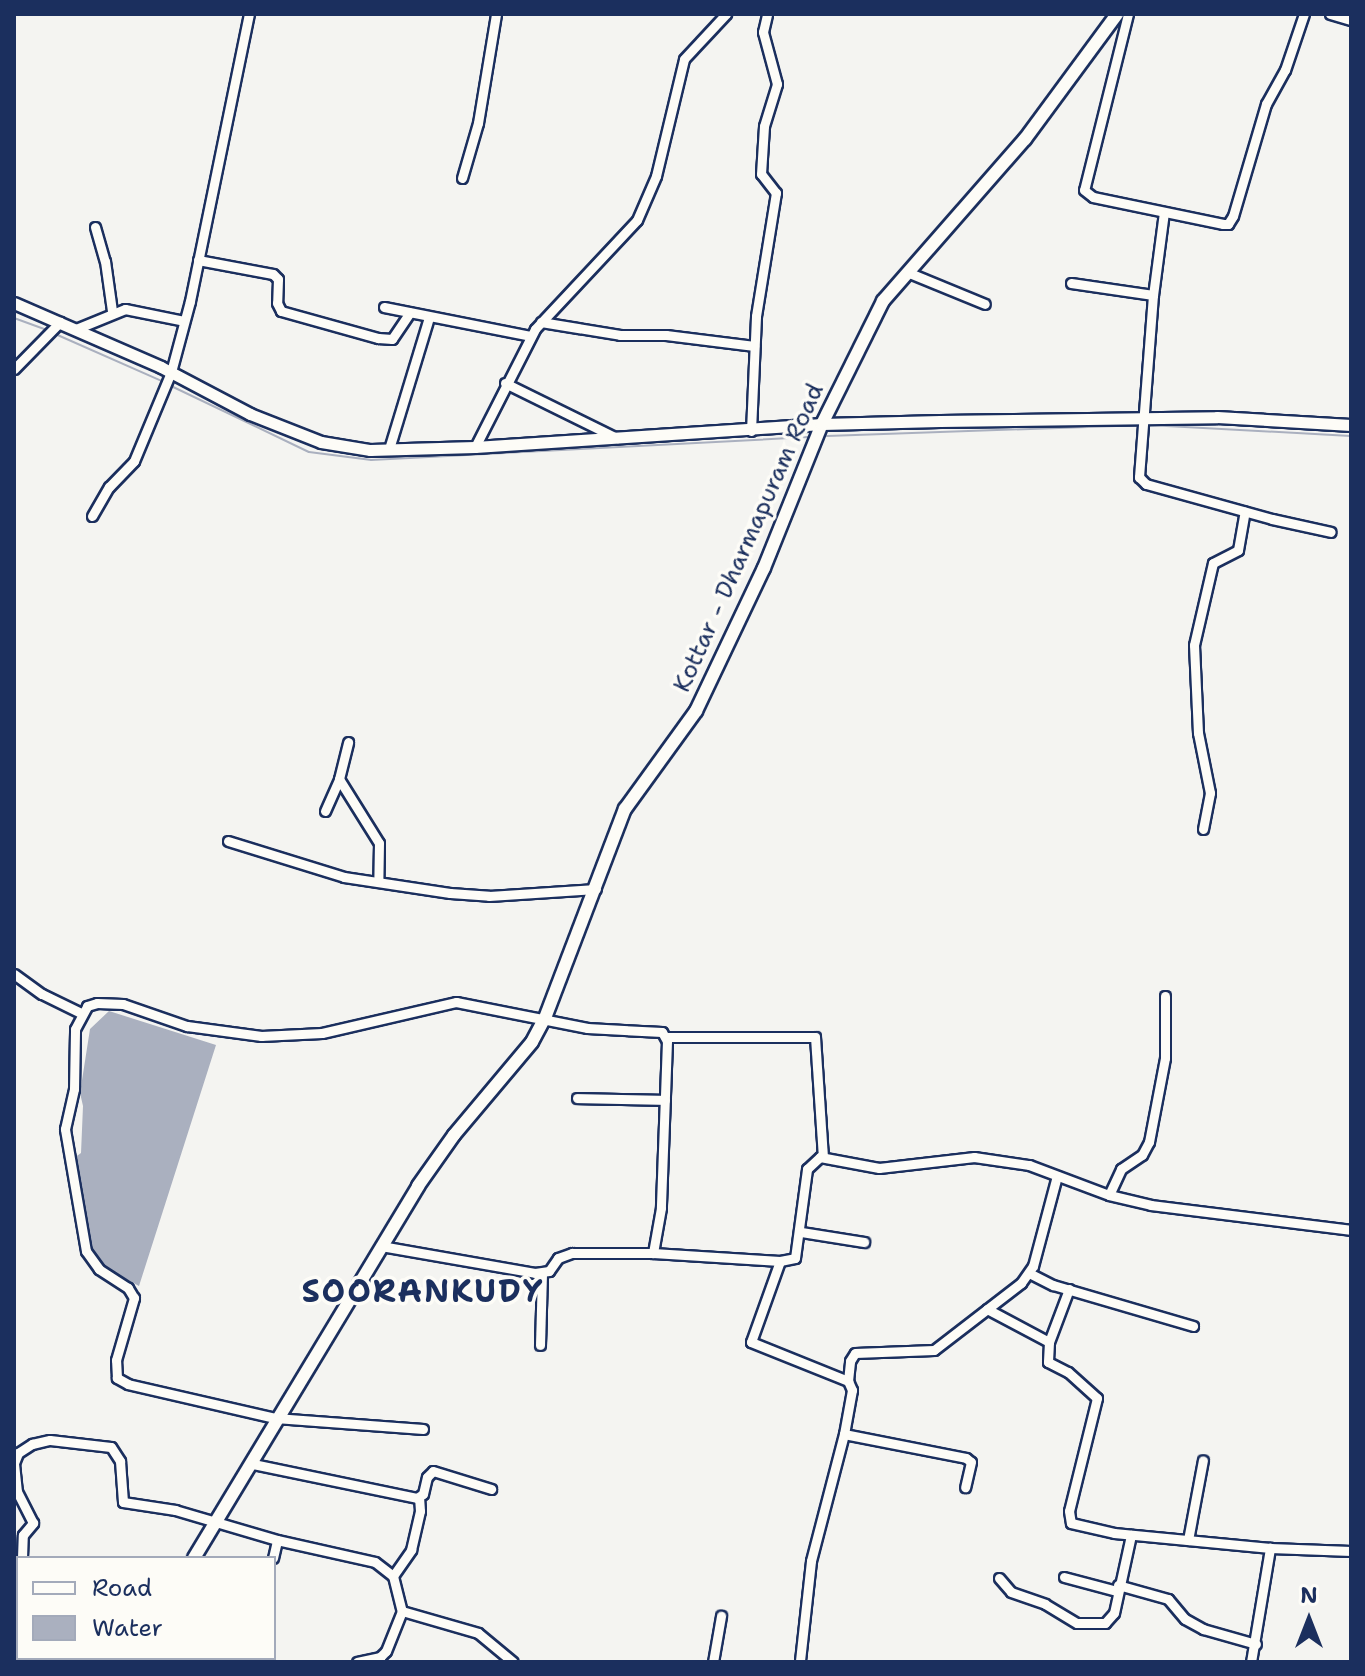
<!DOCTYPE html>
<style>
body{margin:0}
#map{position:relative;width:1365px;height:1676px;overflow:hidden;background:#f4f4f1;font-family:"Shantell Sans",sans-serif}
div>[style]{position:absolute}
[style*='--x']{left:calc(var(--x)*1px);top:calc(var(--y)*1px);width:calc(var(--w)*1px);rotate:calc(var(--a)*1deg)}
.water>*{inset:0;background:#aab0bf}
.stream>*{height:2px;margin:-1px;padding:0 1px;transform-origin:1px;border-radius:1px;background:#aab0bf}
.roads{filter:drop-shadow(2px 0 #1b2f5e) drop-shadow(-2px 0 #1b2f5e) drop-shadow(0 2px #1b2f5e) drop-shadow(0 -2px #1b2f5e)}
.minor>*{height:9px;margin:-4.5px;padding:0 4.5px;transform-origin:4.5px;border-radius:4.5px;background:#fdfcf7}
.tertiary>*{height:11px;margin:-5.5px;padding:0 5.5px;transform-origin:5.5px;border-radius:5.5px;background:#fdfcf7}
.secondary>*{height:12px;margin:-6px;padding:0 6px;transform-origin:6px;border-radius:6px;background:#fdfcf7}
span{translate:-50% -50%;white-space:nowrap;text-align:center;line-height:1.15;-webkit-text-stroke:7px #fdfcf7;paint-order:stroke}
.street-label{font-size:24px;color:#1b2f5e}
.district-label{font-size:32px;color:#1b2f5e;font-weight:700;letter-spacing:2px}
.frame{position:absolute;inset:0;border:16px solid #1b2f5e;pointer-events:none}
.legend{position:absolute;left:16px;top:1556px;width:260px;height:104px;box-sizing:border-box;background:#fdfcf7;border:2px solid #a3aaba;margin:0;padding:10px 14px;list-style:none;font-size:24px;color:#1b2f5e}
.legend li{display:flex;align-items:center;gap:16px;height:40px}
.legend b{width:40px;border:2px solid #a3aaba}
.north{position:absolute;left:1269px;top:1580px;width:80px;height:80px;-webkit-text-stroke:6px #fdfcf7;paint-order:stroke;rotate:0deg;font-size:22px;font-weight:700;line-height:32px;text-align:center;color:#1b2f5e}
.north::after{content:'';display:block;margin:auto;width:28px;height:36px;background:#1b2f5e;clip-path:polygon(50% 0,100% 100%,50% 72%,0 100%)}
</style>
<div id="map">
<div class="water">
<i style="clip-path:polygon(109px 1011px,216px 1045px,139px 1286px,102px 1266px,87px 1240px,74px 1158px,81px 1153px,83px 1106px,80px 1093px,90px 1029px)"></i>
</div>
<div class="stream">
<i style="--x:14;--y:318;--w:35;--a:20"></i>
<i style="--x:53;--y:333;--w:121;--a:23.8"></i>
<i style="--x:169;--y:385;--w:155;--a:25.6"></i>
<i style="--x:309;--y:452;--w:63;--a:7.4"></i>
<i style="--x:371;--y:460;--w:438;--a:-3"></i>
<i style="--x:1148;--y:425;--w:203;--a:3.1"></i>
<i style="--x:827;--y:436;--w:311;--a:-2"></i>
</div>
<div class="roads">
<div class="minor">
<i style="--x:1128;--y:14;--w:181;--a:104"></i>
<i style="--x:1084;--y:190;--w:11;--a:38"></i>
<i style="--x:1093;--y:197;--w:133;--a:11.7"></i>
<i style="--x:1223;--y:224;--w:5;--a:0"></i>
<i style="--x:1228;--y:224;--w:9;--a:-58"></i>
<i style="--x:1233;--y:216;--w:117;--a:-73.6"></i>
<i style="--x:1266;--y:104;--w:39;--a:-61"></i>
<i style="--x:1285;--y:70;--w:59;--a:-71.3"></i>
<i style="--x:1330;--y:14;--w:22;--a:16"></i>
<i style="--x:462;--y:178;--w:57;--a:-73.8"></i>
<i style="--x:478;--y:123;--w:110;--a:-80.6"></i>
<i style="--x:1164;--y:212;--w:84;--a:97.5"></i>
<i style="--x:1153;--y:295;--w:183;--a:94.4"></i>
<i style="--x:1139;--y:477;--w:10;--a:45"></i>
<i style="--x:1146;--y:484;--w:131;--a:15.5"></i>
<i style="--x:1272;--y:519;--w:60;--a:12.4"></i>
<i style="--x:95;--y:227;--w:35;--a:74"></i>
<i style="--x:105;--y:261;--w:50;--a:82"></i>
<i style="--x:198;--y:260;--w:76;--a:10.6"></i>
<i style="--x:273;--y:274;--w:7;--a:45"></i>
<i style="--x:278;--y:279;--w:24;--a:92"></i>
<i style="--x:277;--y:303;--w:9;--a:63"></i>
<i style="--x:281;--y:311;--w:101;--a:15.6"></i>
<i style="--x:378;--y:338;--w:14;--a:4"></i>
<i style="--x:392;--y:339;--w:32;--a:-56"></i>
<i style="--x:907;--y:272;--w:84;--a:22.3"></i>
<i style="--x:1071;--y:283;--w:83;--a:8.3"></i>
<i style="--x:384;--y:307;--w:149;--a:11.2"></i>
<i style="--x:541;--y:322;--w:80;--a:9.3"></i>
<i style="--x:620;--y:335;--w:46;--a:0"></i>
<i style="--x:666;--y:335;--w:89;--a:7.1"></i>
<i style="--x:76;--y:329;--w:53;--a:-22.2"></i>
<i style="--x:125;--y:309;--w:60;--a:11.5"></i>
<i style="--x:14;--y:369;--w:66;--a:-45.6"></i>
<i style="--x:505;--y:383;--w:125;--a:26.2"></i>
<i style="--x:751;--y:431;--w:115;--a:-87.5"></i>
<i style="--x:756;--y:316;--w:125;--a:-80.8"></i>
<i style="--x:776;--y:193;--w:24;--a:-128"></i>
<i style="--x:761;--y:174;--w:48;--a:-86.4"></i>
<i style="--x:764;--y:126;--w:44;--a:-72.8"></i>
<i style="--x:777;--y:84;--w:54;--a:-105.1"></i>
<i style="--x:763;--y:32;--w:18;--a:-77"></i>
<i style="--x:475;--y:447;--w:132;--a:-63"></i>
<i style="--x:535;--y:329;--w:149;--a:-46.9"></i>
<i style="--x:637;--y:220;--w:48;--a:-66.6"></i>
<i style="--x:656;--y:176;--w:120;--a:-76.5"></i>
<i style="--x:684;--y:59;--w:62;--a:-47"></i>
<i style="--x:389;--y:449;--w:138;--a:-73.1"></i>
<i style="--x:92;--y:516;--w:34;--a:-60"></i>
<i style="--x:109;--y:487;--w:36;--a:-46"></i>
<i style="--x:134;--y:461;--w:96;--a:-67.4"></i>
<i style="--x:171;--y:372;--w:73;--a:-75"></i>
<i style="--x:190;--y:301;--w:293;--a:-78.4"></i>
<i style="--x:339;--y:779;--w:75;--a:58"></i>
<i style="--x:379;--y:843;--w:39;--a:91"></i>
<i style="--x:325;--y:811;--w:35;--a:-66"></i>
<i style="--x:339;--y:779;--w:38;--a:-76"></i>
<i style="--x:1203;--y:829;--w:37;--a:-79"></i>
<i style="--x:1210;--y:793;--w:61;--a:-101.3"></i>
<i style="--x:1198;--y:733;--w:88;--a:-92.6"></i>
<i style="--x:1194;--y:645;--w:84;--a:-77"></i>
<i style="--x:1213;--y:563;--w:28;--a:-27"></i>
<i style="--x:1238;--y:550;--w:39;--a:-80"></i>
<i style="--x:228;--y:841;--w:121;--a:17.2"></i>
<i style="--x:344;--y:877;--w:107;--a:8.6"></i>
<i style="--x:450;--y:893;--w:39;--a:4"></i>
<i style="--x:489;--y:896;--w:107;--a:-3.7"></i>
<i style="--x:14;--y:974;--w:34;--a:36"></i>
<i style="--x:42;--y:994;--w:43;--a:26"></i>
<i style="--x:666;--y:1037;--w:149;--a:0"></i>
<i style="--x:815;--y:1037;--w:120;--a:86.2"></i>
<i style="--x:577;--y:1098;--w:88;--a:1.3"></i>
<i style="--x:1109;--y:1195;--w:29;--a:-65"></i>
<i style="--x:1121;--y:1169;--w:25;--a:-34"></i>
<i style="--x:1142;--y:1155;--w:15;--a:-62"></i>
<i style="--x:1149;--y:1142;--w:86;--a:-79.2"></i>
<i style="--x:1165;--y:1058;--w:62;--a:-90"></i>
<i style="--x:801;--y:1232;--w:64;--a:9"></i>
<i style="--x:381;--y:1246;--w:156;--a:9.9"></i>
<i style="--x:535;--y:1273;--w:14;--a:-8"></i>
<i style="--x:549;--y:1271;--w:16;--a:-55"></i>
<i style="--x:558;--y:1258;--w:15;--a:-20"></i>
<i style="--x:572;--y:1253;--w:81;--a:0"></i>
<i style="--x:653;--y:1253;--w:127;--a:3.6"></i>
<i style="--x:780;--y:1261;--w:15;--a:-11"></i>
<i style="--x:795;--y:1258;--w:90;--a:-82.3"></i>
<i style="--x:807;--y:1169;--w:18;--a:-43"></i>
<i style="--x:820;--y:1157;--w:60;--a:10.6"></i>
<i style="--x:879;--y:1168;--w:96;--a:-6.6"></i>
<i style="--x:974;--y:1157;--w:56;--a:8.3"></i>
<i style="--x:1029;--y:1165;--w:85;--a:20.6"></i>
<i style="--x:1109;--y:1195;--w:43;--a:13.4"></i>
<i style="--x:1151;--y:1205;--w:202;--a:7.1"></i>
<i style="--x:780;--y:1261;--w:86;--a:109.7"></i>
<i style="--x:751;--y:1342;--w:105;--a:21.9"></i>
<i style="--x:848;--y:1381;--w:10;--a:66"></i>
<i style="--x:852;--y:1390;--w:45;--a:100.3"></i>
<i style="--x:844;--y:1434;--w:131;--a:104.6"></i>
<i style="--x:811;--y:1561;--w:100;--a:96.3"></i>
<i style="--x:1029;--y:1273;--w:27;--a:27"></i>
<i style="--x:1053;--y:1285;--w:146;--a:16.3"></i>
<i style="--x:1069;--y:1289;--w:57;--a:110.7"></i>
<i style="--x:1049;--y:1342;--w:20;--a:93"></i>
<i style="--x:1048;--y:1362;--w:22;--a:27"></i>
<i style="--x:1068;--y:1372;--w:39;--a:42"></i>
<i style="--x:1097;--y:1398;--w:116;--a:103.9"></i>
<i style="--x:1069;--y:1511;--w:12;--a:81"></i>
<i style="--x:1071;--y:1523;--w:44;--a:13.1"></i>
<i style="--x:1114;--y:1533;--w:157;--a:5.5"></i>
<i style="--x:1270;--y:1548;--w:81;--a:2.1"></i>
<i style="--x:987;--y:1309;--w:70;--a:28"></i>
<i style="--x:540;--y:1345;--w:72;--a:-88.4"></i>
<i style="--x:848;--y:1381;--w:20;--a:-84"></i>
<i style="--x:850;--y:1361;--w:9;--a:-58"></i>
<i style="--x:855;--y:1353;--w:79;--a:-2.2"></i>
<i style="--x:934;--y:1350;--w:110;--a:-37.6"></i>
<i style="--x:1021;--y:1283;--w:21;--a:-55"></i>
<i style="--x:1033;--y:1266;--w:93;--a:-75.1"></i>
<i style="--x:423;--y:1429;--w:148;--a:-175.7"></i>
<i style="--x:275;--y:1418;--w:151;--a:-167"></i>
<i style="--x:128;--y:1384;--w:13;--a:-151"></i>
<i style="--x:117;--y:1378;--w:18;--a:-93"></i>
<i style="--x:116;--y:1360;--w:65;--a:-73.8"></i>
<i style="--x:134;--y:1298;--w:12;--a:-121"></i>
<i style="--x:128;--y:1288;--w:35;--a:-147"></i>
<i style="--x:99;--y:1269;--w:22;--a:-126"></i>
<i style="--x:86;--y:1251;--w:124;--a:-99.8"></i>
<i style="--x:65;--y:1129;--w:41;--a:-77.3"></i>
<i style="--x:74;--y:1089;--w:60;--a:-89"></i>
<i style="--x:75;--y:1029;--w:26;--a:-62"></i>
<i style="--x:87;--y:1006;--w:10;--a:-17"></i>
<i style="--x:97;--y:1003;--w:26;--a:2"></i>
<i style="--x:123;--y:1004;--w:68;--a:19"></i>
<i style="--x:187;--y:1026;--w:75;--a:7.7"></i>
<i style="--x:261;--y:1036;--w:61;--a:-2.8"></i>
<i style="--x:322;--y:1033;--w:138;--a:-13"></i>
<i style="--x:456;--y:1002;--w:134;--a:11.2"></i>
<i style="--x:587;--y:1028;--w:75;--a:3.1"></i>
<i style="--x:662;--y:1032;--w:10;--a:61"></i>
<i style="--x:667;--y:1041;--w:167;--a:92.1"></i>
<i style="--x:661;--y:1208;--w:46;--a:100.1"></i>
<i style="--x:844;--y:1434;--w:124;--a:11.1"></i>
<i style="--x:966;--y:1458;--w:6;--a:39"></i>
<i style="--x:971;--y:1462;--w:26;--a:103"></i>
<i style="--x:253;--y:1464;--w:167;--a:11.7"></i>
<i style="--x:417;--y:1498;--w:7;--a:-34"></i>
<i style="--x:423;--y:1494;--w:17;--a:-77"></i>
<i style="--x:427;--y:1477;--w:8;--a:-45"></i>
<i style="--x:433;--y:1471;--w:61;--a:17.2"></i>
<i style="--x:1188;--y:1540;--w:81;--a:-79.4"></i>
<i style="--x:22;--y:1558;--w:23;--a:-88"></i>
<i style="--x:23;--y:1535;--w:16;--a:-50"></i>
<i style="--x:33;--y:1523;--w:35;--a:-117"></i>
<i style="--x:17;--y:1492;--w:29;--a:-96"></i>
<i style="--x:14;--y:1463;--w:11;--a:-68"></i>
<i style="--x:18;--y:1453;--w:17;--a:-33"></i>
<i style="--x:32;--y:1444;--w:18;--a:-13"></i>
<i style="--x:50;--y:1440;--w:61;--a:6.5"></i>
<i style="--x:111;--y:1447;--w:17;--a:57"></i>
<i style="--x:120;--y:1461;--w:41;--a:85.8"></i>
<i style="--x:123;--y:1502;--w:53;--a:8.7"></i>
<i style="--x:175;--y:1510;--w:106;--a:16.4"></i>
<i style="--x:277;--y:1540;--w:100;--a:12.7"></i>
<i style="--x:375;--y:1562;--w:23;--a:38"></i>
<i style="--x:393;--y:1576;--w:36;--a:76"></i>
<i style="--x:402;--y:1611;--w:79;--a:16.1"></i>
<i style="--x:478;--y:1633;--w:45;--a:39.6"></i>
<i style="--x:273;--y:1558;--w:18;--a:-77"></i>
<i style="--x:14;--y:1569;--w:4;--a:0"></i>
<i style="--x:393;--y:1576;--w:32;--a:-55"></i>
<i style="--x:411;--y:1550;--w:40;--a:-77"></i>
<i style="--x:420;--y:1511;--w:13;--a:-94"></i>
<i style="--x:1064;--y:1577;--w:55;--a:14.8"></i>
<i style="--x:999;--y:1578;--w:18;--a:49"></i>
<i style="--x:1011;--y:1592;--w:36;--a:19"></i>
<i style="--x:1045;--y:1604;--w:37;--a:31"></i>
<i style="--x:1077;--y:1623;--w:28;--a:0"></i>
<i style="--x:1105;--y:1623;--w:13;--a:-48"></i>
<i style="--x:1114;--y:1613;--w:80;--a:-77.7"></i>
<i style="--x:1118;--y:1585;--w:52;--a:15.6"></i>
<i style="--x:1168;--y:1599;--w:26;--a:50"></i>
<i style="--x:1185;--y:1619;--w:21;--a:29"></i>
<i style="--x:1203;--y:1629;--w:55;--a:15.8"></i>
<i style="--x:245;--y:1662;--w:4;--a:-76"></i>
<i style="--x:357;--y:1662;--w:24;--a:-12"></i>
<i style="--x:380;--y:1657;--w:8;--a:-45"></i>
<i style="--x:386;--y:1651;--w:43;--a:-68.2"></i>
<i style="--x:713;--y:1662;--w:47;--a:-80.1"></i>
<i style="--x:1251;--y:1662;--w:116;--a:-80.5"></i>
</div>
<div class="tertiary">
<i style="--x:14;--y:303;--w:160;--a:23.5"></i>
<i style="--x:161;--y:367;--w:101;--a:27.8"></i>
<i style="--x:250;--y:414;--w:76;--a:21.5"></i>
<i style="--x:321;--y:442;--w:50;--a:9.3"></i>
<i style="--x:370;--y:450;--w:105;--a:-1.6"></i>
<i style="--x:475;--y:447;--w:348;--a:-3.8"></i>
<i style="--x:822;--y:424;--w:118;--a:-1.5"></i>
<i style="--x:940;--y:421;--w:277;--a:-0.8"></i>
<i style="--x:1217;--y:417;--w:134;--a:3.4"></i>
</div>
<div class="secondary">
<i style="--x:194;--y:1558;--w:434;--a:-58.9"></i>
<i style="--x:418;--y:1186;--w:62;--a:-54.8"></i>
<i style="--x:454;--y:1135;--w:121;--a:-50"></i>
<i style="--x:532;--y:1042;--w:27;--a:-62"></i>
<i style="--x:545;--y:1018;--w:224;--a:-69.1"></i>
<i style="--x:625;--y:809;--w:121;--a:-54.1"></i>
<i style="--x:696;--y:711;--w:158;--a:-64.6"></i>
<i style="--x:764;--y:568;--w:155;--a:-68.1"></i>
<i style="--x:822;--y:424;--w:137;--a:-63.6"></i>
<i style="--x:883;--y:301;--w:215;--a:-48.8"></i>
<i style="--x:1025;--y:139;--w:155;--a:-53.6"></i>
<i style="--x:134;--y:1662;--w:4;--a:-63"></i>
</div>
</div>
<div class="street-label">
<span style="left:749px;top:538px;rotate:-66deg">Kottar - Dharmapuram Road</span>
</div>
<div class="district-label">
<span style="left:423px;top:1291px">SOORANKUDY</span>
</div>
<div class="frame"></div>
<ul class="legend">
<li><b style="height:10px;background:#fdfcf7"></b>Road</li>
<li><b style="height:22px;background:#aab0bf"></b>Water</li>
</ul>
<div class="north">N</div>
</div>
